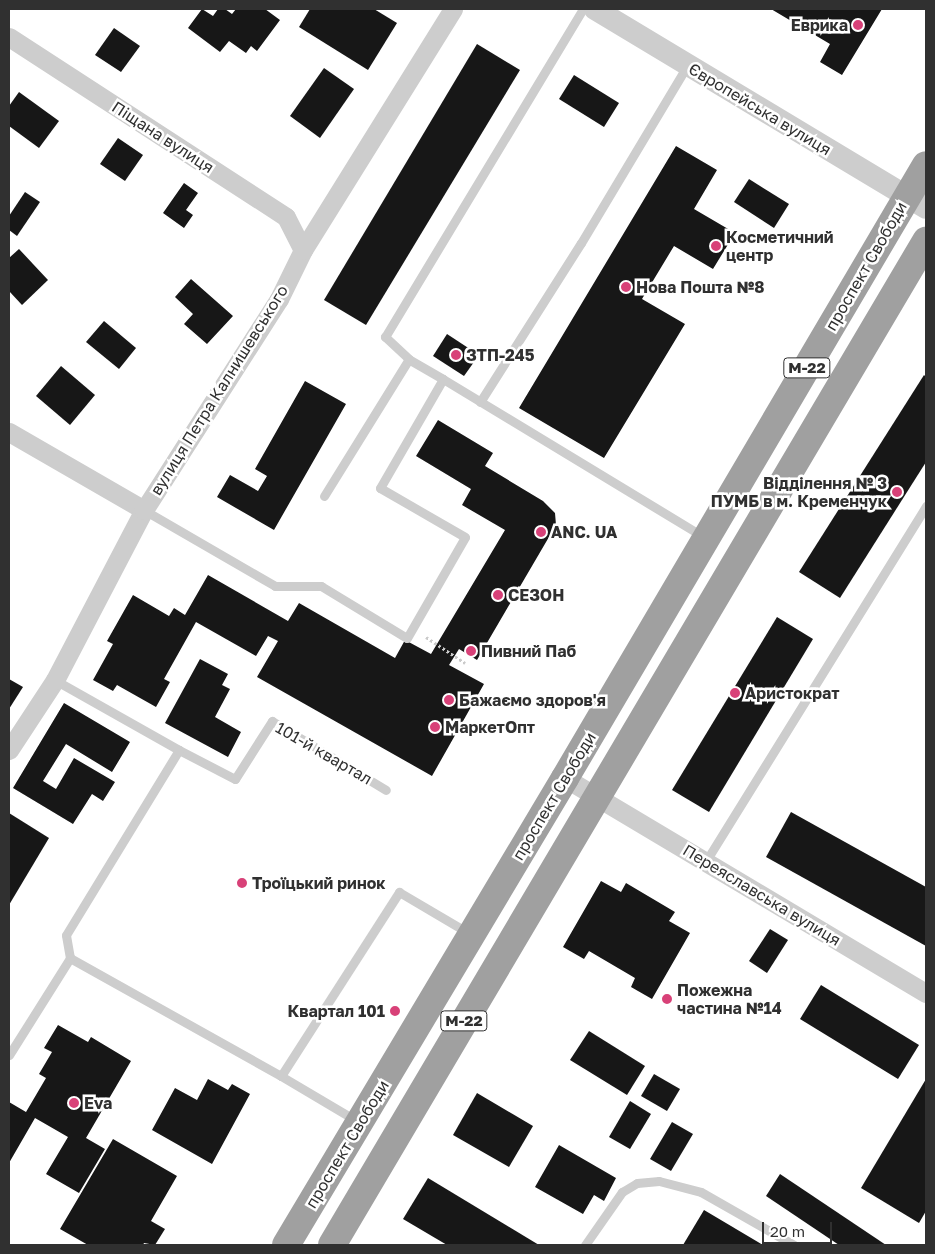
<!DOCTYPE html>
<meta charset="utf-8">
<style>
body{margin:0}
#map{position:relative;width:935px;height:1254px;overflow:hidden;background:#fff;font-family:"Golos Text",sans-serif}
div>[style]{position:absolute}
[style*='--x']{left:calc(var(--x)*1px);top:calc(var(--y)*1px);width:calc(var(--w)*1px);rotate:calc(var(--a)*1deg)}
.building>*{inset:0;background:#171717}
.path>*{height:3px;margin-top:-1.5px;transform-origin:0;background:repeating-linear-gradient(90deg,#cacaca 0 2.5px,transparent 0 5px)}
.service>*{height:9px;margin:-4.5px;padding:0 4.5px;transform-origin:4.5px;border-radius:4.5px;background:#cdcdcd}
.minor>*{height:19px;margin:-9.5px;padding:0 9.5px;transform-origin:9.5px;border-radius:9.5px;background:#cdcdcd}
.tertiary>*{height:22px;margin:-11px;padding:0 11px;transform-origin:11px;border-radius:11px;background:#cdcdcd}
.trunk>*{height:28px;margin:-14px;padding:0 14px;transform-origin:14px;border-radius:14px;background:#a0a0a0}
.dots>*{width:14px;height:14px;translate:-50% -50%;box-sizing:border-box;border:2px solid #fff;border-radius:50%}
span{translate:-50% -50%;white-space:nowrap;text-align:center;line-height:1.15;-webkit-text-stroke:5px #fff;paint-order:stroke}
.shield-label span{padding:1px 4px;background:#fff;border:1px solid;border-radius:4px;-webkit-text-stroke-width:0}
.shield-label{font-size:15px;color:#303030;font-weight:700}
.poi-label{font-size:16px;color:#303030;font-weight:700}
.right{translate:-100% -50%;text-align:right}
.left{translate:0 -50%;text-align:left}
.street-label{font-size:16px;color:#303030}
.frame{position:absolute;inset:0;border:10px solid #303030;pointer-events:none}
.scale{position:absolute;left:762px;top:1222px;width:70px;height:22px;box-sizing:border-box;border:2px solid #303030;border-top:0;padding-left:6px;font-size:15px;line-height:18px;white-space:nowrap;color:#303030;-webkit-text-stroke:4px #fff;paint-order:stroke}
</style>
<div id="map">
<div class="building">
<i style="clip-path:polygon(202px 9px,213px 16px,218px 9px,225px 9px,232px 14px,236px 9px,265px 9px,280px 20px,257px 51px,251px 46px,246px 53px,229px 41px,220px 52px,188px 28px)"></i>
<i style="clip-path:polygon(310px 9px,374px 9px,397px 23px,368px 70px,299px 27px)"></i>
<i style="clip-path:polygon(771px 9px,882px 9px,842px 75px,820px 62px,830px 44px)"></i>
<i style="clip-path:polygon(114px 28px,140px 46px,121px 72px,95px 55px)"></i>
<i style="clip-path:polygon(477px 44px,520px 70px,366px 325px,324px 300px)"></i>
<i style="clip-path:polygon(324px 68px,354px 89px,320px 138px,290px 116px)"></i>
<i style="clip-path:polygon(574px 75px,619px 103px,604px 127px,559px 99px)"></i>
<i style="clip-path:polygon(19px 92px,59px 121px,39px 148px,9px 126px,9px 106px)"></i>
<i style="clip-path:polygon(118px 138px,143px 155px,125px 181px,100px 164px)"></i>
<i style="clip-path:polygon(676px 146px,717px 170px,694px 209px,735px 233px,713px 269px,674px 246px,642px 299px,685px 324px,604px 458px,519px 408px)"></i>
<i style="clip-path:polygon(749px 179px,789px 204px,774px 228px,734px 202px)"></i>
<i style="clip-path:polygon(184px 183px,198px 193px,186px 210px,193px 215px,184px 228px,163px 213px)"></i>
<i style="clip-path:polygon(25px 192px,40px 202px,17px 236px,9px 230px,9px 216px)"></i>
<i style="clip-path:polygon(19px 249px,48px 280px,22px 305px,9px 291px,9px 258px)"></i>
<i style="clip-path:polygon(191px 279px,233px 316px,207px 344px,184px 324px,193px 314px,175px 297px)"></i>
<i style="clip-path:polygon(104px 321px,136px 348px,119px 369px,86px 342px)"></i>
<i style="clip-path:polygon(447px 334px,479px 355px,464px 376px,433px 356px)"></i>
<i style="clip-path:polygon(61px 366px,95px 395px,70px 425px,36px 396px)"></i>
<i style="clip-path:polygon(924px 375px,926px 377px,926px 462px,840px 598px,799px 572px)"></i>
<i style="clip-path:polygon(305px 381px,346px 404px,274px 530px,217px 497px,230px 475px,258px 491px,267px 476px,255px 469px)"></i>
<i style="clip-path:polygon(438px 420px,493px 453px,485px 466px,543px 501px,555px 513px,556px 525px,477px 660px,459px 649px,449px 665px,484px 684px,432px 776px,257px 677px,278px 641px,268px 636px,256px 656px,196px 622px,164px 679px,170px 682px,156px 707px,117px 685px,113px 691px,93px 680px,113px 644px,107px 641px,133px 595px,169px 616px,174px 608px,185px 615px,208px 575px,288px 621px,299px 603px,395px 658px,405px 640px,431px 654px,505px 530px,462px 505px,471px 489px,416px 456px)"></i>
<i style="clip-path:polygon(777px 617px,813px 639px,709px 812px,672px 790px)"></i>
<i style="clip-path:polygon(200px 659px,228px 674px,222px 685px,230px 689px,215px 717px,241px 732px,228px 757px,165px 723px)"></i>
<i style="clip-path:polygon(9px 679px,23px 687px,9px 709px)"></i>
<i style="clip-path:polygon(64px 703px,130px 742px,112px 772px,66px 744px,43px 781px,56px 789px,74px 758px,115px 782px,103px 801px,92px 794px,73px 824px,13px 788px)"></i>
<i style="clip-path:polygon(791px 812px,926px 887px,926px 946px,766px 857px)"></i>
<i style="clip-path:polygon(9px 813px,49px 838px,9px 905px)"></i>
<i style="clip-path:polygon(601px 881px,621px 892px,626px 883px,675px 912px,669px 921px,690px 933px,652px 999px,631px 987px,635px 978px,589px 951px,584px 959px,563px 947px)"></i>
<i style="clip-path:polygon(770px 929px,788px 940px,767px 973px,749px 961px)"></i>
<i style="clip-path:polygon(821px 985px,919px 1045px,898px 1079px,800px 1019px)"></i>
<i style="clip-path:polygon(58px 1025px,88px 1042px,91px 1037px,131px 1061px,86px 1138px,105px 1149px,79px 1193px,46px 1174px,68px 1137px,35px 1118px,9px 1163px,9px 1102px,26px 1112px,46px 1078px,39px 1074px,52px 1052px,44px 1048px)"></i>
<i style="clip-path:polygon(589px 1031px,645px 1066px,627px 1095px,570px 1060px)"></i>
<i style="clip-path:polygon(654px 1074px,680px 1089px,667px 1111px,641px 1096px)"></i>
<i style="clip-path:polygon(208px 1079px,228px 1090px,232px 1084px,250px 1094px,212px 1164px,152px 1130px,175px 1088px,197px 1100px)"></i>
<i style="clip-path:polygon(926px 1079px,926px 1211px,919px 1223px,861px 1188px)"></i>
<i style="clip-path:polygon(477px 1093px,533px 1126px,509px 1167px,453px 1135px)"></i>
<i style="clip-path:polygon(630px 1101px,651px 1114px,630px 1149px,609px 1137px)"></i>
<i style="clip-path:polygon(672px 1122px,693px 1134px,671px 1171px,650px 1159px)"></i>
<i style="clip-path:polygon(113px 1139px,177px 1176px,151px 1221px,165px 1229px,155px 1245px,144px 1243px,143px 1245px,88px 1245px,60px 1229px)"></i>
<i style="clip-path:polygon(559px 1145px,616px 1178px,604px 1201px,594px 1195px,583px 1214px,535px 1187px)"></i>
<i style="clip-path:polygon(780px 1174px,886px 1245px,839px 1245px,766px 1196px)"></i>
<i style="clip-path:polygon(428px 1178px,539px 1245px,447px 1245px,403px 1219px)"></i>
<i style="clip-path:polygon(704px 1210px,763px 1245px,683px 1245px)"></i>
</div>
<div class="path">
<i style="--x:426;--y:637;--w:47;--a:33.7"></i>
</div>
<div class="service">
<i style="--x:443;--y:379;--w:39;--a:-150"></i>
<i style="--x:409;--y:359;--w:33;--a:-137"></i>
<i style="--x:385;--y:337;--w:383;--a:-58.9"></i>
<i style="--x:480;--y:402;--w:188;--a:-57.6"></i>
<i style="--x:581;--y:243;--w:206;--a:-59.1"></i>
<i style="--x:324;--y:496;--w:161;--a:-58.2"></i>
<i style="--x:144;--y:510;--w:151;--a:30.1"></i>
<i style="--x:275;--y:586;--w:46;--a:0"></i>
<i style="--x:321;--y:586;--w:100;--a:31.2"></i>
<i style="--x:407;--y:638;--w:116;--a:-60.1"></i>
<i style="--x:465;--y:537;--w:98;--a:-150"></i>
<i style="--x:380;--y:488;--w:126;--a:-60"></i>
<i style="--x:443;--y:379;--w:305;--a:31.2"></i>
<i style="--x:179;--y:750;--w:63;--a:27.4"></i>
<i style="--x:235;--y:779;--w:69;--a:-57.5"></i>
<i style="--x:272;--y:721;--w:133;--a:31.2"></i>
<i style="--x:706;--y:861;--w:418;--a:-58.2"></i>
<i style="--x:70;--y:958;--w:242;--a:29.2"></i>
<i style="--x:281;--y:1076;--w:88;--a:30.6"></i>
<i style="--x:9;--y:1055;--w:115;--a:-57.8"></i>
<i style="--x:70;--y:958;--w:23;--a:-100"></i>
<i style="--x:66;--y:935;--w:217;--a:-58.6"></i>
<i style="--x:179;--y:750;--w:142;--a:-150.6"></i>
<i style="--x:281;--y:1076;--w:219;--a:-57.3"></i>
<i style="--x:399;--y:892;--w:82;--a:30.6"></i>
<i style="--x:585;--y:1245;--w:65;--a:-55.1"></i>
<i style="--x:622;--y:1192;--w:17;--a:-31"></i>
<i style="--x:637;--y:1183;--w:22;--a:-5"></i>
<i style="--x:659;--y:1181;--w:43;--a:14.7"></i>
<i style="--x:701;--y:1192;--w:107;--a:29.7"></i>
</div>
<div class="minor">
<i style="--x:9;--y:37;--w:330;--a:33"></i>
<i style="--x:286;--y:217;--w:37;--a:63"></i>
<i style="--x:9;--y:432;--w:156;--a:30"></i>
<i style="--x:9;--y:750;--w:84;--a:-56.7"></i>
<i style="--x:55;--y:680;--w:192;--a:-62.4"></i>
<i style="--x:144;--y:510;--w:250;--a:-57.4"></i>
<i style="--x:279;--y:299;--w:55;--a:-63.9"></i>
<i style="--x:303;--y:250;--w:284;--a:-58.1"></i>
<i style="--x:565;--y:778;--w:420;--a:30.8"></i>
</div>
<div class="tertiary">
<i style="--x:595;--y:9;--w:386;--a:31"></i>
</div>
<div class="trunk">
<i style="--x:286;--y:1245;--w:544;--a:-59.14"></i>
<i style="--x:565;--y:778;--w:711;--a:-59.51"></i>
<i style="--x:332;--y:1245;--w:1167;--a:-59.39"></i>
</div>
<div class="dots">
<i style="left:858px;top:25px;background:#d84178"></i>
<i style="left:716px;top:246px;background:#d84178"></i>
<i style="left:626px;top:287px;background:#d84178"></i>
<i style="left:456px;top:355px;background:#d84178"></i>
<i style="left:897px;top:492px;background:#d84178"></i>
<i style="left:541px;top:532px;background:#d84178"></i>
<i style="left:498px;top:595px;background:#d84178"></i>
<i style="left:471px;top:651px;background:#d84178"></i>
<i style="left:735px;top:693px;background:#d84178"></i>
<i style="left:449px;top:700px;background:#d84178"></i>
<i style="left:435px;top:727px;background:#d84178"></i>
<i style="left:242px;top:883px;background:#d84178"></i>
<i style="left:667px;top:999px;background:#d84178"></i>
<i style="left:395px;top:1011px;background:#d84178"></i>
<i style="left:74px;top:1103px;background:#d84178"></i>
</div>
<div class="shield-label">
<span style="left:807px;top:368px">М-22</span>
<span style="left:464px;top:1021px">М-22</span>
</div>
<div class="poi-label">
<span class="right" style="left:848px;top:25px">Еврика</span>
<span class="left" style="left:726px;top:246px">Косметичний<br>центр</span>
<span class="left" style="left:636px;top:287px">Нова Пошта №8</span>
<span class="left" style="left:466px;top:355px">ЗТП-245</span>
<span class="right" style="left:887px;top:492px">Відділення № 3<br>ПУМБ в м. Кременчук</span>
<span class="left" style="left:551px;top:532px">ANC. UA</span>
<span class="left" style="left:508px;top:595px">СЕЗОН</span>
<span class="left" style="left:481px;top:651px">Пивний Паб</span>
<span class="left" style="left:745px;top:693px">Аристократ</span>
<span class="left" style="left:459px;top:700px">Бажаємо здоров'я</span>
<span class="left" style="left:445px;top:727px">МаркетОпт</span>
<span class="left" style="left:252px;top:883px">Троїцький ринок</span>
<span class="left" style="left:677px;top:999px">Пожежна<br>частина №14</span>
<span class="right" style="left:385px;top:1011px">Квартал 101</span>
<span class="left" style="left:84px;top:1103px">Eva</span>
</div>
<div class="street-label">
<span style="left:760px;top:109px;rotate:31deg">Європейська вулиця</span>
<span style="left:163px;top:137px;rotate:33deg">Піщана вулиця</span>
<span style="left:866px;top:266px;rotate:-60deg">проспект Свободи</span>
<span style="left:219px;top:390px;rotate:-58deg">вулиця Петра Калнишевського</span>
<span style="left:324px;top:753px;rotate:30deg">101-й квартал</span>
<span style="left:554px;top:796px;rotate:-59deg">проспект Свободи</span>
<span style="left:762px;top:895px;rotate:31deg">Переяславська вулиця</span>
<span style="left:347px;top:1144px;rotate:-59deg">проспект Свободи</span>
</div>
<div class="frame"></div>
<div class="scale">20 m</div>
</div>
